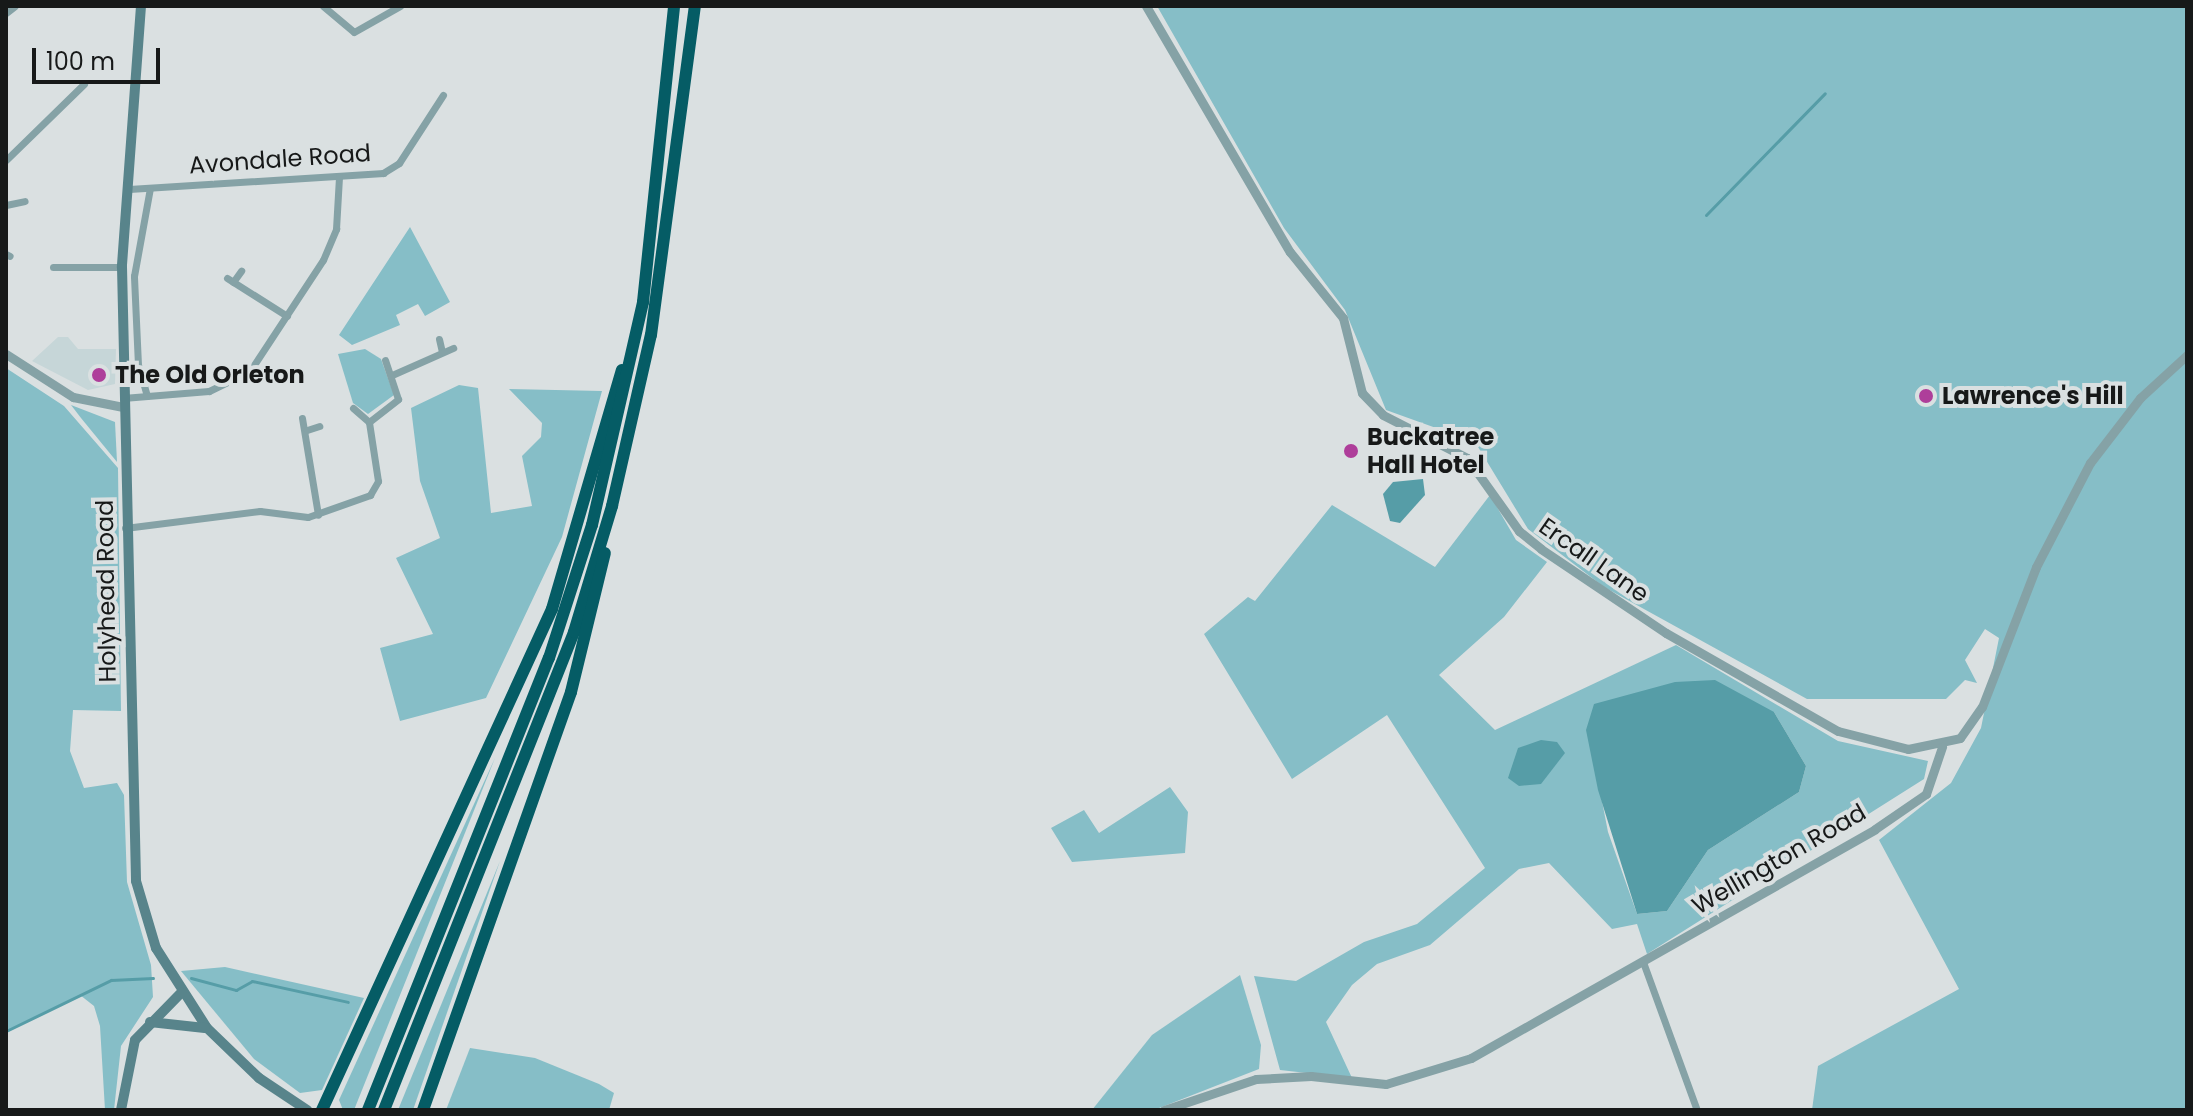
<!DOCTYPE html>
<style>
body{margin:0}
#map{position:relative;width:2193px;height:1116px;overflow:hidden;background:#dae0e1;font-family:Poppins,sans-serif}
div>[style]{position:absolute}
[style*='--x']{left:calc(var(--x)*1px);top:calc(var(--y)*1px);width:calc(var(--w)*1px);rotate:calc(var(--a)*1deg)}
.built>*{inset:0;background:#c6d6d8}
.green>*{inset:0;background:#86bec7}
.water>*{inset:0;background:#569da7}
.stream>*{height:3px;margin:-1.5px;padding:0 1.5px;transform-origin:1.5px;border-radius:1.5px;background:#569da7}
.minor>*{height:7px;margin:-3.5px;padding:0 3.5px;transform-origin:3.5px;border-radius:3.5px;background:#85a2a6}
.tertiary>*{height:9px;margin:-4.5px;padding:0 4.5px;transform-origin:4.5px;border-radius:4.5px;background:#85a2a6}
.secondary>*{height:10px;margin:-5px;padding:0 5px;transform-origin:5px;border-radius:5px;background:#58848b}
.motorway>*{height:12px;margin:-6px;padding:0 6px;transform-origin:6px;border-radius:6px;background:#055c65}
.dots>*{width:22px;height:22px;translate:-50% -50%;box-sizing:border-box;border:4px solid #dae0e1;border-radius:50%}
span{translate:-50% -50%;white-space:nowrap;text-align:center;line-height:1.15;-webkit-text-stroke:8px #dae0e1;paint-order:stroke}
.street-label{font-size:24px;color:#171919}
.poi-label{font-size:24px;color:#171919;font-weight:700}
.left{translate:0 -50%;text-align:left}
.frame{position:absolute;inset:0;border:8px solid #171919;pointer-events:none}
.scale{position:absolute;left:32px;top:48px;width:128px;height:36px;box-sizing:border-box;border:4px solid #171919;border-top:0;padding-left:10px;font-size:24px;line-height:28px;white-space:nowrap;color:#171919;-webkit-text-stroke:6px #dae0e1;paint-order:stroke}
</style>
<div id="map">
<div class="built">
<i style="clip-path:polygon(58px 337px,68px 337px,78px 349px,116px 349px,115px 384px,88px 390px,32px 361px)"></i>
</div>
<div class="green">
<i style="clip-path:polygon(1157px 6px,2187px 6px,2187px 1110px,1812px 1110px,1818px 1066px,1959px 989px,1879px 840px,1951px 783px,1981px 728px,1999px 638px,1985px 629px,1965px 660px,1977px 683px,1965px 680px,1946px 699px,1807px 699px,1604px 587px,1528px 529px,1475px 442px,1386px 410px,1345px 310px,1284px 228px)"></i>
<i style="clip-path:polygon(410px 227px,450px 302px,425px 316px,418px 304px,396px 315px,400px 325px,352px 345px,339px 335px)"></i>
<i style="clip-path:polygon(365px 349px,381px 359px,394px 395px,368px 414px,353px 403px,338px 354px)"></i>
<i style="clip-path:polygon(6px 368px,64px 406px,118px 468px,121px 711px,73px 710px,70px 751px,84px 788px,117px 783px,124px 795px,127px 882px,151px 965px,153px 997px,121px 1046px,114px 1110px,105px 1110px,100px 1026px,94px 1006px,80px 995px,6px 1031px)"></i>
<i style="clip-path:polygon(459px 385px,478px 388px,491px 513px,532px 506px,522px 456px,541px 437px,542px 423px,509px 389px,602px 391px,562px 537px,486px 698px,400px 721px,380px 648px,433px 634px,396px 558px,440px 538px,420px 481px,411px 408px)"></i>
<i style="clip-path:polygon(71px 405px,115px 422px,117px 462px,81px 418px)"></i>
<i style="clip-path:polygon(evenodd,1490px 495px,1516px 540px,1547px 562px,1504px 617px,1439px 675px,1495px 730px,1676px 645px,1838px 741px,1928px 761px,1924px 779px,1647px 954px,1637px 924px,1612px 929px,1549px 863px,1519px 869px,1430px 945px,1377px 964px,1352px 985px,1326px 1022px,1352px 1078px,1280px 1070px,1254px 976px,1296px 981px,1364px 942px,1417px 924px,1485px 868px,1387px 715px,1292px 779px,1204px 634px,1248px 597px,1255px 601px,1332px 505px,1435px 567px,1490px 495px,1774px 712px,1806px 766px,1799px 792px,1708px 850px,1667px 911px,1637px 914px,1608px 832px,1593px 755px,1774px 712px)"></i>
<i style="clip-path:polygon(495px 758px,354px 1110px,343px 1110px,339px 1100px)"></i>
<i style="clip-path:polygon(1170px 787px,1188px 812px,1185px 853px,1072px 862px,1051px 828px,1084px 810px,1099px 833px)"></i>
<i style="clip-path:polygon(500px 861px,413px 1110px,398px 1110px)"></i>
<i style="clip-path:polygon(225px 967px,364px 998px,322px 1090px,300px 1093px,254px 1059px,181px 971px)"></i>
<i style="clip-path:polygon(1240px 975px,1261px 1045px,1259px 1069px,1154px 1110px,1092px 1110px,1152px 1035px)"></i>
<i style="clip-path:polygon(470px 1048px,535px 1058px,599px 1084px,614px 1093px,609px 1110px,446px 1110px)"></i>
</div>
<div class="water">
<i style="clip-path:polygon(1423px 479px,1425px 495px,1400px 523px,1390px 521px,1383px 494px,1393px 482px)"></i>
<i style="clip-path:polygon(1715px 680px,1774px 712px,1806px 766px,1799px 792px,1708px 850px,1667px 911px,1637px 914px,1598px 790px,1586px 730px,1594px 704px,1675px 682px)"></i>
<i style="clip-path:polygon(1541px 740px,1557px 742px,1565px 753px,1541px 784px,1519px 786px,1508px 778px,1518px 748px)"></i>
</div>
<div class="stream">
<i style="--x:1706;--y:215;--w:170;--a:-45.7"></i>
<i style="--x:191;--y:978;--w:47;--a:14.9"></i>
<i style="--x:236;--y:990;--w:18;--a:-29"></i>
<i style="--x:252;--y:981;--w:98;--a:12.3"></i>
<i style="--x:6;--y:1031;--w:117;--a:-25.9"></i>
<i style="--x:111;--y:980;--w:42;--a:-2.7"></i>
</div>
<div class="minor">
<i style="--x:323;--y:6;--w:40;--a:40"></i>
<i style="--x:354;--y:32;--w:53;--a:-29.5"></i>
<i style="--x:6;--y:13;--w:11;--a:-38"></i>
<i style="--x:6;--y:160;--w:109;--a:-44.3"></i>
<i style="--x:129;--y:189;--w:255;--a:-3.6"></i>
<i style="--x:383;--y:173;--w:19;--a:-32"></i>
<i style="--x:399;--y:163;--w:81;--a:-57.1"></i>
<i style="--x:6;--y:205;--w:19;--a:-12"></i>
<i style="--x:6;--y:254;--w:4;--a:27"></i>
<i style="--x:53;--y:267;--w:69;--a:0"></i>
<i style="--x:227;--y:278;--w:71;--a:32.3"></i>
<i style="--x:233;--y:282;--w:14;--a:-54"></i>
<i style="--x:439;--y:339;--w:13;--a:77"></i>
<i style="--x:392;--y:375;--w:67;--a:-23.9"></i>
<i style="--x:147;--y:396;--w:32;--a:-106"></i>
<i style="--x:138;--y:365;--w:89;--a:-92.6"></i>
<i style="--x:134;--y:276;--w:89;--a:-79.7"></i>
<i style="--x:123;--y:398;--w:86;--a:-4.7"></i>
<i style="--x:209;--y:391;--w:46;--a:-26"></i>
<i style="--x:250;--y:371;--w:133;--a:-56.7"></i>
<i style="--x:323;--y:260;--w:34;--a:-67"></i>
<i style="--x:336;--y:229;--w:52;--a:-86.7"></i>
<i style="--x:353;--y:408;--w:21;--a:41"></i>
<i style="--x:302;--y:418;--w:98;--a:80.6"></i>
<i style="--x:307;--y:430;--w:13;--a:-18"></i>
<i style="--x:125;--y:528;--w:136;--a:-7.2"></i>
<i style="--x:260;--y:511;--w:48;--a:7.1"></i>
<i style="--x:308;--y:517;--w:66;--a:-19.5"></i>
<i style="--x:370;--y:495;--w:16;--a:-60"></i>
<i style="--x:378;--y:481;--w:60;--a:-98.7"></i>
<i style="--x:369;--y:422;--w:37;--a:-38"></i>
<i style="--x:398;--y:399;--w:41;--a:-108.4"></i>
<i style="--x:1643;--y:962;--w:158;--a:70"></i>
</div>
<div class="tertiary">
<i style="--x:1146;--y:6;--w:285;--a:59.7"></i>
<i style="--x:1290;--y:252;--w:85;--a:51.2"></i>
<i style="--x:1343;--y:318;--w:77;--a:75.8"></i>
<i style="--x:1362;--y:393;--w:30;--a:46"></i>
<i style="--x:1383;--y:415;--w:94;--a:27.1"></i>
<i style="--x:1467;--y:458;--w:90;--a:54.5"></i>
<i style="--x:1519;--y:531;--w:28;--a:39"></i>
<i style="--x:1541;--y:549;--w:151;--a:33.9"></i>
<i style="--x:1666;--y:633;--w:198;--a:29.7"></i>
<i style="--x:1838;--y:731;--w:72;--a:14.4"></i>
<i style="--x:1908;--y:749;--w:53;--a:-11.9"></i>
<i style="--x:1960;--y:738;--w:38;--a:-55"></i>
<i style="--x:1982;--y:707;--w:150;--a:-68.9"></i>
<i style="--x:2036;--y:567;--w:117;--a:-62.6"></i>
<i style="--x:2090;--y:463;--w:82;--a:-52.4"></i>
<i style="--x:2140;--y:398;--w:64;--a:-42.5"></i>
<i style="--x:6;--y:354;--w:80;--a:32.7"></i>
<i style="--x:73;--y:397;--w:51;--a:11.3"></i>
<i style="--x:1164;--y:1110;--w:97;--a:-18.6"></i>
<i style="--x:1256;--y:1079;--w:55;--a:-3.1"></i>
<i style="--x:1311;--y:1076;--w:75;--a:6.1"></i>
<i style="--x:1386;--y:1084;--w:89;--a:-17"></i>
<i style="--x:1471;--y:1058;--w:464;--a:-29.5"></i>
<i style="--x:1875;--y:829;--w:62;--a:-34.5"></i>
<i style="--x:1926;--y:794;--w:50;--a:-71.2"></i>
</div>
<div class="secondary">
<i style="--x:141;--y:6;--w:262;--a:94.2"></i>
<i style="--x:122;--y:267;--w:614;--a:88.69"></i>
<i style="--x:136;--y:881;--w:70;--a:73.4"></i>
<i style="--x:156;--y:948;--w:95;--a:57.5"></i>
<i style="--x:207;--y:1028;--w:72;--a:43.9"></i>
<i style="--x:259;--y:1078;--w:58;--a:33.7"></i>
<i style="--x:150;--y:1022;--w:55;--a:6.2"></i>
<i style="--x:121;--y:1110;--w:71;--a:-78.7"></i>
<i style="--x:135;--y:1040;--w:66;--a:-45.6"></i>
</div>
<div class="motorway">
<i style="--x:322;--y:1110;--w:551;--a:-65.34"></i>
<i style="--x:552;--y:609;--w:249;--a:-73.7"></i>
<i style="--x:368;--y:1110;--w:487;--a:-68.2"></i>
<i style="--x:549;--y:658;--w:140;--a:-72.1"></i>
<i style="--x:592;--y:525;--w:229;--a:-77.1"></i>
<i style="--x:643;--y:302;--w:298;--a:-84"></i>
<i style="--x:384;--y:1110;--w:514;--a:-68.32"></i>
<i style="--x:574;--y:632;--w:132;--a:-73.2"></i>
<i style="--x:612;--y:506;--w:175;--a:-77.2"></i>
<i style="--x:651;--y:335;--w:332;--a:-82.4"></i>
<i style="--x:423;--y:1110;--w:443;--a:-70.5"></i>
<i style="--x:571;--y:692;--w:143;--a:-76.3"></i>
</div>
<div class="dots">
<i style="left:99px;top:375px;background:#ae3e9a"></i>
<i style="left:1926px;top:396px;background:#ae3e9a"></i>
<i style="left:1351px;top:451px;background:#ae3e9a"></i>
</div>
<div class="street-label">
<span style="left:280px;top:159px;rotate:-4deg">Avondale Road</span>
<span style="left:1594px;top:560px;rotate:35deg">Ercall Lane</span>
<span style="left:106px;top:591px;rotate:-91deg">Holyhead Road</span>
<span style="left:1779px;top:859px;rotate:-30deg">Wellington Road</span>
</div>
<div class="poi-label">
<span class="left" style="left:115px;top:375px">The Old Orleton</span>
<span class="left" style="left:1942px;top:396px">Lawrence's Hill</span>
<span class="left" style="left:1367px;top:451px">Buckatree<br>Hall Hotel</span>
</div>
<div class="frame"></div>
<div class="scale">100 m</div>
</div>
